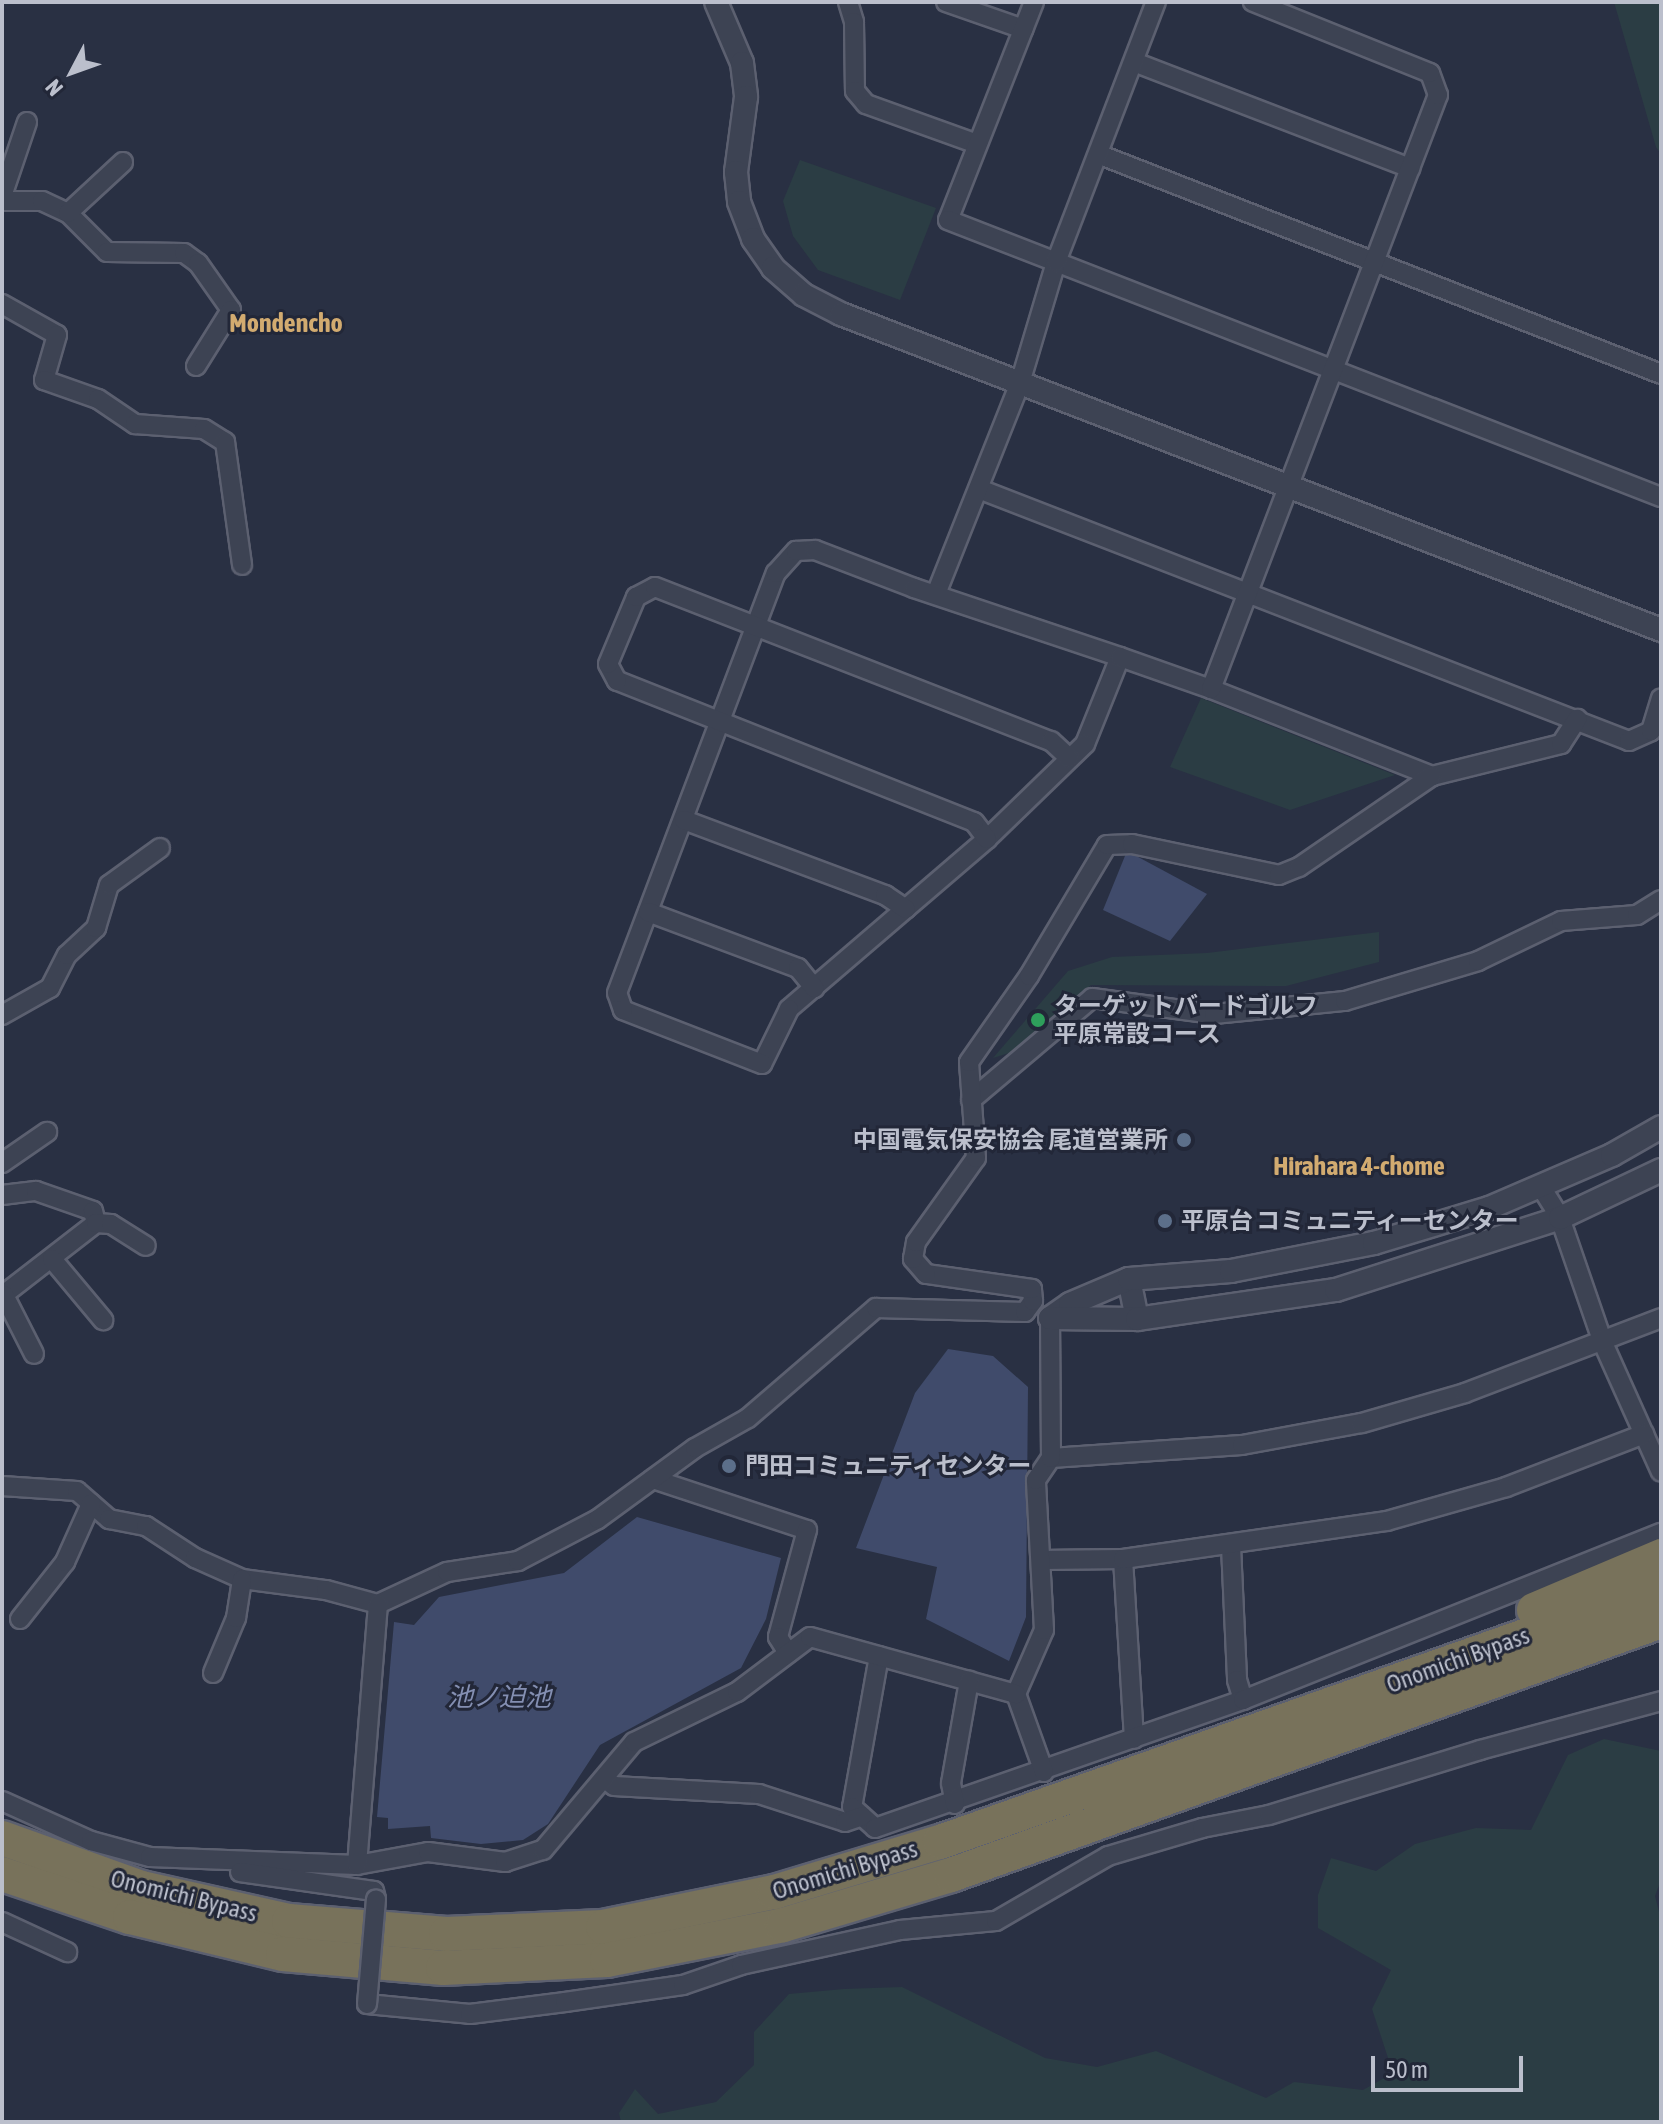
<!DOCTYPE html>
<meta charset="utf-8">
<style>
body{margin:0}
#map{position:relative;width:1663px;height:2124px;overflow:hidden;background:#293043;font-family:"Asap Condensed","Noto Sans JP",sans-serif}
div>[style]{position:absolute}
[style*='--x']{left:calc(var(--x)*1px);top:calc(var(--y)*1px);width:calc(var(--w)*1px);rotate:calc(var(--a)*1deg)}
.green>*{inset:0;background:#2b3d44}
.water>*{inset:0;background:#404b6b}
.roads{filter:drop-shadow(2px 0 #5c6070) drop-shadow(-2px 0 #5c6070) drop-shadow(0 2px #5c6070) drop-shadow(0 -2px #5c6070)}
.minor>*{height:18px;margin:-9px;padding:0 9px;transform-origin:9px;border-radius:9px;background:#3d4353}
.tertiary>*{height:22px;margin:-11px;padding:0 11px;transform-origin:11px;border-radius:11px;background:#3d4353}
.motorway>*{height:34px;margin:-17px;padding:0 17px;transform-origin:17px;border-radius:17px;background:#78725b}
.bridges{filter:drop-shadow(2px 0 #5c6070) drop-shadow(-2px 0 #5c6070) drop-shadow(0 2px #5c6070) drop-shadow(0 -2px #5c6070)}
.minor-bridge>*{height:18px;margin:-9px;padding:0 9px;transform-origin:9px;border-radius:9px;background:#3d4353}
.dots>*{width:22px;height:22px;translate:-50% -50%;box-sizing:border-box;border:4px solid #222738;border-radius:50%}
span{translate:-50% -50%;white-space:nowrap;text-align:center;line-height:1.15;-webkit-text-stroke:6px #222738;paint-order:stroke}
.poi-label{font-size:24px;color:#bbbfcc;font-weight:700}
.left{translate:0 -50%;text-align:left}
.right{translate:-100% -50%;text-align:right}
.street-label{font-size:24px;color:#bbbfcc}
.neighbourhood-label{font-size:26px;color:#d2ab70;font-weight:700}
.water-label{font-size:26px;color:#848fb2;font-style:italic}
.frame{position:absolute;inset:0;border:4px solid #bbbfcc;pointer-events:none}
.north{position:absolute;left:32px;top:32px;width:80px;height:80px;-webkit-text-stroke:6px #222738;paint-order:stroke;rotate:229deg;font-size:22px;font-weight:700;line-height:32px;text-align:center;color:#bbbfcc}
.north::after{content:'';display:block;margin:auto;width:28px;height:36px;background:#bbbfcc;clip-path:polygon(50% 0,100% 100%,50% 72%,0 100%)}
.scale{position:absolute;left:1371px;top:2056px;width:152px;height:36px;box-sizing:border-box;border:4px solid #bbbfcc;border-top:0;padding-left:10px;font-size:24px;line-height:28px;white-space:nowrap;color:#bbbfcc;-webkit-text-stroke:6px #222738;paint-order:stroke}
</style>
<div id="map">
<div class="green">
<i style="clip-path:polygon(1614px 2px,1661px 2px,1661px 154px,1656px 147px)"></i>
<i style="clip-path:polygon(800px 160px,936px 208px,900px 300px,818px 270px,793px 236px,783px 201px)"></i>
<i style="clip-path:polygon(1201px 698px,1395px 775px,1290px 810px,1170px 767px)"></i>
<i style="clip-path:polygon(1379px 932px,1379px 962px,1286px 986px,1091px 985px,1012px 1052px,993px 1058px,1068px 971px,1112px 957px,1207px 953px)"></i>
<i style="clip-path:polygon(1604px 1739px,1661px 1751px,1661px 1880px,1655px 1896px,1661px 1920px,1661px 2122px,621px 2122px,619px 2113px,635px 2089px,658px 2114px,716px 2102px,754px 2065px,754px 2032px,789px 1994px,844px 1989px,902px 1987px,1045px 2058px,1097px 2067px,1156px 2051px,1266px 2098px,1294px 2082px,1363px 2090px,1393px 2073px,1372px 2009px,1391px 1970px,1318px 1928px,1318px 1895px,1331px 1858px,1376px 1871px,1415px 1844px,1476px 1828px,1531px 1830px,1568px 1755px)"></i>
</div>
<div class="water">
<i style="clip-path:polygon(1127px 851px,1207px 894px,1170px 941px,1103px 910px)"></i>
<i style="clip-path:polygon(948px 1349px,993px 1356px,1028px 1387px,1026px 1617px,1009px 1661px,926px 1619px,937px 1567px,856px 1548px,915px 1393px)"></i>
<i style="clip-path:polygon(637px 1517px,781px 1558px,766px 1619px,741px 1668px,600px 1745px,548px 1824px,523px 1840px,481px 1844px,431px 1838px,430px 1826px,388px 1829px,388px 1818px,377px 1817px,394px 1622px,414px 1625px,439px 1597px,564px 1573px)"></i>
</div>
<div class="roads">
<div class="minor">
<i style="--x:848;--y:2;--w:21;--a:73"></i>
<i style="--x:854;--y:22;--w:69;--a:89.2"></i>
<i style="--x:855;--y:91;--w:17;--a:50"></i>
<i style="--x:866;--y:104;--w:118;--a:19.8"></i>
<i style="--x:946;--y:2;--w:82;--a:19.3"></i>
<i style="--x:1034;--y:2;--w:234;--a:111.5"></i>
<i style="--x:948;--y:220;--w:765;--a:21.23"></i>
<i style="--x:1134;--y:62;--w:296;--a:21"></i>
<i style="--x:1098;--y:154;--w:604;--a:21.34"></i>
<i style="--x:2;--y:196;--w:78;--a:-71.3"></i>
<i style="--x:2;--y:201;--w:40;--a:0"></i>
<i style="--x:42;--y:201;--w:29;--a:25"></i>
<i style="--x:68;--y:213;--w:55;--a:45"></i>
<i style="--x:107;--y:252;--w:77;--a:0.7"></i>
<i style="--x:184;--y:253;--w:17;--a:36"></i>
<i style="--x:198;--y:263;--w:57;--a:54.9"></i>
<i style="--x:231;--y:310;--w:66;--a:122"></i>
<i style="--x:68;--y:213;--w:75;--a:-42.8"></i>
<i style="--x:2;--y:304;--w:63;--a:29.4"></i>
<i style="--x:57;--y:335;--w:47;--a:106.1"></i>
<i style="--x:44;--y:380;--w:57;--a:19.4"></i>
<i style="--x:98;--y:399;--w:45;--a:34"></i>
<i style="--x:135;--y:424;--w:69;--a:4.1"></i>
<i style="--x:204;--y:429;--w:25;--a:32"></i>
<i style="--x:225;--y:442;--w:124;--a:82.1"></i>
<i style="--x:979;--y:489;--w:697;--a:21.19"></i>
<i style="--x:1629;--y:741;--w:24;--a:-24"></i>
<i style="--x:1651;--y:731;--w:34;--a:-73"></i>
<i style="--x:936;--y:594;--w:227;--a:-68.3"></i>
<i style="--x:1020;--y:383;--w:126;--a:-73.4"></i>
<i style="--x:1056;--y:262;--w:279;--a:-69"></i>
<i style="--x:1120;--y:657;--w:94;--a:111.9"></i>
<i style="--x:1085;--y:744;--w:136;--a:135.9"></i>
<i style="--x:987;--y:839;--w:261;--a:139.4"></i>
<i style="--x:789;--y:1009;--w:61;--a:116.1"></i>
<i style="--x:762;--y:1064;--w:149;--a:-158.8"></i>
<i style="--x:623;--y:1010;--w:18;--a:-109"></i>
<i style="--x:617;--y:993;--w:449;--a:-69.3"></i>
<i style="--x:776;--y:573;--w:30;--a:-48"></i>
<i style="--x:796;--y:551;--w:19;--a:-3"></i>
<i style="--x:815;--y:550;--w:106;--a:21"></i>
<i style="--x:914;--y:588;--w:217;--a:18.5"></i>
<i style="--x:1120;--y:657;--w:96;--a:19.4"></i>
<i style="--x:1211;--y:689;--w:238;--a:21.5"></i>
<i style="--x:1432;--y:776;--w:133;--a:-13.9"></i>
<i style="--x:1561;--y:744;--w:30;--a:-57"></i>
<i style="--x:1211;--y:689;--w:636;--a:-69.09"></i>
<i style="--x:1438;--y:95;--w:23;--a:-110"></i>
<i style="--x:1430;--y:73;--w:191;--a:-158.1"></i>
<i style="--x:684;--y:820;--w:215;--a:20.5"></i>
<i style="--x:885;--y:895;--w:25;--a:34"></i>
<i style="--x:987;--y:839;--w:21;--a:-127"></i>
<i style="--x:974;--y:822;--w:384;--a:-158.4"></i>
<i style="--x:617;--y:681;--w:19;--a:-118"></i>
<i style="--x:608;--y:664;--w:73;--a:-67.3"></i>
<i style="--x:636;--y:597;--w:21;--a:-28"></i>
<i style="--x:655;--y:587;--w:425;--a:21.3"></i>
<i style="--x:1051;--y:741;--w:25;--a:43"></i>
<i style="--x:648;--y:912;--w:160;--a:20.5"></i>
<i style="--x:798;--y:968;--w:26;--a:51"></i>
<i style="--x:2;--y:1015;--w:55;--a:-29.4"></i>
<i style="--x:50;--y:988;--w:37;--a:-63"></i>
<i style="--x:67;--y:955;--w:40;--a:-43"></i>
<i style="--x:96;--y:928;--w:45;--a:-73.2"></i>
<i style="--x:109;--y:885;--w:63;--a:-36"></i>
<i style="--x:971;--y:1100;--w:158;--a:-40.1"></i>
<i style="--x:1092;--y:998;--w:123;--a:7.5"></i>
<i style="--x:1214;--y:1014;--w:132;--a:-5.7"></i>
<i style="--x:1345;--y:1001;--w:139;--a:-16.7"></i>
<i style="--x:1478;--y:961;--w:92;--a:-25.7"></i>
<i style="--x:1561;--y:921;--w:76;--a:-4.5"></i>
<i style="--x:1637;--y:915;--w:28;--a:-32"></i>
<i style="--x:2;--y:1163;--w:55;--a:-34.6"></i>
<i style="--x:1541;--y:1187;--w:36;--a:58"></i>
<i style="--x:1560;--y:1218;--w:132;--a:71"></i>
<i style="--x:1603;--y:1343;--w:141;--a:65.8"></i>
<i style="--x:2;--y:1195;--w:34;--a:-7"></i>
<i style="--x:36;--y:1191;--w:60;--a:19.3"></i>
<i style="--x:93;--y:1211;--w:12;--a:76"></i>
<i style="--x:96;--y:1223;--w:119;--a:142.2"></i>
<i style="--x:96;--y:1223;--w:15;--a:4"></i>
<i style="--x:111;--y:1224;--w:41;--a:32.2"></i>
<i style="--x:52;--y:1259;--w:80;--a:50.1"></i>
<i style="--x:4;--y:1295;--w:66;--a:63"></i>
<i style="--x:1051;--y:1458;--w:191;--a:-3.9"></i>
<i style="--x:1242;--y:1445;--w:122;--a:-10.4"></i>
<i style="--x:1362;--y:1423;--w:107;--a:-16.2"></i>
<i style="--x:1465;--y:1393;--w:210;--a:-20.9"></i>
<i style="--x:653;--y:1479;--w:162;--a:18.3"></i>
<i style="--x:807;--y:1530;--w:111;--a:105.2"></i>
<i style="--x:778;--y:1637;--w:19;--a:58"></i>
<i style="--x:2;--y:1486;--w:75;--a:3.8"></i>
<i style="--x:77;--y:1491;--w:43;--a:41.2"></i>
<i style="--x:109;--y:1519;--w:38;--a:11"></i>
<i style="--x:146;--y:1526;--w:59;--a:33.1"></i>
<i style="--x:195;--y:1558;--w:51;--a:24.1"></i>
<i style="--x:242;--y:1579;--w:85;--a:7.5"></i>
<i style="--x:326;--y:1590;--w:54;--a:15.1"></i>
<i style="--x:378;--y:1604;--w:76;--a:-24.9"></i>
<i style="--x:447;--y:1572;--w:72;--a:-8.8"></i>
<i style="--x:518;--y:1561;--w:90;--a:-27.7"></i>
<i style="--x:598;--y:1519;--w:120;--a:-36.2"></i>
<i style="--x:695;--y:1448;--w:61;--a:-29.5"></i>
<i style="--x:748;--y:1418;--w:169;--a:-40.7"></i>
<i style="--x:876;--y:1308;--w:149;--a:1.5"></i>
<i style="--x:1025;--y:1312;--w:14;--a:-54"></i>
<i style="--x:1033;--y:1301;--w:12;--a:-95"></i>
<i style="--x:1032;--y:1289;--w:107;--a:-171.9"></i>
<i style="--x:926;--y:1274;--w:20;--a:-131"></i>
<i style="--x:913;--y:1259;--w:17;--a:-80"></i>
<i style="--x:916;--y:1242;--w:103;--a:-54.5"></i>
<i style="--x:976;--y:1158;--w:96;--a:-94.2"></i>
<i style="--x:969;--y:1062;--w:105;--a:-55.1"></i>
<i style="--x:1029;--y:976;--w:152;--a:-59.2"></i>
<i style="--x:1107;--y:845;--w:25;--a:-2"></i>
<i style="--x:1132;--y:844;--w:150;--a:11.9"></i>
<i style="--x:1279;--y:875;--w:22;--a:-22"></i>
<i style="--x:1299;--y:867;--w:161;--a:-34.4"></i>
<i style="--x:1231;--y:1546;--w:134;--a:87.4"></i>
<i style="--x:1237;--y:1680;--w:21;--a:73"></i>
<i style="--x:1123;--y:1559;--w:180;--a:86.5"></i>
<i style="--x:1041;--y:1560;--w:82;--a:-0.7"></i>
<i style="--x:1123;--y:1559;--w:267;--a:-8.2"></i>
<i style="--x:1387;--y:1521;--w:124;--a:-15.9"></i>
<i style="--x:1506;--y:1487;--w:148;--a:-21"></i>
<i style="--x:20;--y:1619;--w:73;--a:-51.7"></i>
<i style="--x:65;--y:1562;--w:64;--a:-65.9"></i>
<i style="--x:879;--y:1656;--w:153;--a:100.1"></i>
<i style="--x:852;--y:1807;--w:31;--a:42"></i>
<i style="--x:875;--y:1828;--w:390;--a:-19.2"></i>
<i style="--x:1243;--y:1700;--w:450;--a:-21.8"></i>
<i style="--x:213;--y:1673;--w:60;--a:-67.3"></i>
<i style="--x:236;--y:1618;--w:39;--a:-81"></i>
<i style="--x:1044;--y:1772;--w:83;--a:-109.7"></i>
<i style="--x:1016;--y:1694;--w:70;--a:-66.4"></i>
<i style="--x:1044;--y:1630;--w:150;--a:-93.1"></i>
<i style="--x:1036;--y:1480;--w:27;--a:-56"></i>
<i style="--x:1051;--y:1458;--w:140;--a:-90.4"></i>
<i style="--x:605;--y:1779;--w:11;--a:38"></i>
<i style="--x:614;--y:1786;--w:145;--a:3.2"></i>
<i style="--x:759;--y:1794;--w:90;--a:18"></i>
<i style="--x:845;--y:1822;--w:18;--a:-19"></i>
<i style="--x:2;--y:1801;--w:98;--a:24.2"></i>
<i style="--x:91;--y:1841;--w:61;--a:15.2"></i>
<i style="--x:150;--y:1857;--w:207;--a:2.2"></i>
<i style="--x:357;--y:1865;--w:72;--a:-10.4"></i>
<i style="--x:428;--y:1852;--w:78;--a:7.4"></i>
<i style="--x:505;--y:1862;--w:40;--a:-18"></i>
<i style="--x:543;--y:1850;--w:141;--a:-49.9"></i>
<i style="--x:634;--y:1742;--w:114;--a:-25.9"></i>
<i style="--x:737;--y:1692;--w:91;--a:-37"></i>
<i style="--x:810;--y:1637;--w:214;--a:15.5"></i>
<i style="--x:955;--y:1804;--w:21;--a:-101"></i>
<i style="--x:951;--y:1783;--w:104;--a:-80"></i>
<i style="--x:357;--y:1865;--w:262;--a:-85.4"></i>
<i style="--x:240;--y:1872;--w:135;--a:8.1"></i>
<i style="--x:374;--y:1891;--w:8;--a:76"></i>
<i style="--x:2;--y:1922;--w:72;--a:24.8"></i>
<i style="--x:367;--y:2004;--w:103;--a:5.5"></i>
<i style="--x:470;--y:2014;--w:96;--a:-7.2"></i>
<i style="--x:565;--y:2002;--w:119;--a:-8.2"></i>
<i style="--x:683;--y:1985;--w:61;--a:-19"></i>
<i style="--x:741;--y:1965;--w:163;--a:-12.4"></i>
<i style="--x:900;--y:1930;--w:96;--a:-5.4"></i>
<i style="--x:996;--y:1921;--w:129;--a:-30.1"></i>
<i style="--x:1108;--y:1856;--w:98;--a:-16.6"></i>
<i style="--x:1202;--y:1828;--w:68;--a:-11"></i>
<i style="--x:1269;--y:1815;--w:221;--a:-17.1"></i>
<i style="--x:1480;--y:1750;--w:188;--a:-15.1"></i>
</div>
<div class="tertiary">
<i style="--x:716;--y:2;--w:66;--a:66.9"></i>
<i style="--x:742;--y:63;--w:34;--a:83"></i>
<i style="--x:746;--y:97;--w:76;--a:97.6"></i>
<i style="--x:736;--y:172;--w:30;--a:84"></i>
<i style="--x:739;--y:202;--w:40;--a:69"></i>
<i style="--x:753;--y:239;--w:35;--a:55"></i>
<i style="--x:773;--y:268;--w:41;--a:41.1"></i>
<i style="--x:804;--y:295;--w:42;--a:27.2"></i>
<i style="--x:841;--y:314;--w:879;--a:21.07"></i>
<i style="--x:1129;--y:1279;--w:41;--a:78.7"></i>
<i style="--x:1050;--y:1318;--w:24;--a:-35"></i>
<i style="--x:1070;--y:1304;--w:64;--a:-23"></i>
<i style="--x:1129;--y:1279;--w:102;--a:-4.5"></i>
<i style="--x:1231;--y:1271;--w:146;--a:-11.1"></i>
<i style="--x:1374;--y:1243;--w:120;--a:-16.9"></i>
<i style="--x:1489;--y:1208;--w:134;--a:-23.3"></i>
<i style="--x:1612;--y:1155;--w:56;--a:-29.7"></i>
<i style="--x:1050;--y:1318;--w:87;--a:0.7"></i>
<i style="--x:1137;--y:1319;--w:201;--a:-8.3"></i>
<i style="--x:1336;--y:1290;--w:235;--a:-17.8"></i>
<i style="--x:1560;--y:1218;--w:112;--a:-25.4"></i>
</div>
<div class="motorway">
<i style="--x:1534;--y:1610;--w:138;--a:-23"></i>
<i style="--x:2;--y:1838;--w:149;--a:19.7"></i>
<i style="--x:142;--y:1888;--w:151;--a:12.7"></i>
<i style="--x:289;--y:1921;--w:158;--a:4.7"></i>
<i style="--x:446;--y:1934;--w:157;--a:-2.6"></i>
<i style="--x:603;--y:1927;--w:175;--a:-11.6"></i>
<i style="--x:774;--y:1892;--w:173;--a:-16.8"></i>
<i style="--x:940;--y:1842;--w:764;--a:-19.41"></i>
<i style="--x:2;--y:1874;--w:135;--a:18.6"></i>
<i style="--x:130;--y:1917;--w:157;--a:13.6"></i>
<i style="--x:283;--y:1954;--w:161;--a:5"></i>
<i style="--x:443;--y:1968;--w:164;--a:-2.8"></i>
<i style="--x:607;--y:1960;--w:179;--a:-11.2"></i>
<i style="--x:783;--y:1925;--w:175;--a:-16.6"></i>
<i style="--x:951;--y:1875;--w:754;--a:-19.68"></i>
</div>
</div>
<div class="bridges">
<div class="minor-bridge">
<i style="--x:367;--y:2004;--w:105;--a:-85.1"></i>
</div>
</div>
<div class="dots">
<i style="left:1038px;top:1020px;background:#2e9e5b"></i>
<i style="left:1184px;top:1140px;background:#5c6f8a"></i>
<i style="left:1165px;top:1221px;background:#5c6f8a"></i>
<i style="left:729px;top:1466px;background:#5c6f8a"></i>
</div>
<div class="poi-label">
<span class="left" style="left:1054px;top:1020px">ターゲットバードゴルフ<br>平原常設コース</span>
<span class="right" style="left:1168px;top:1140px">中国電気保安協会 尾道営業所</span>
<span class="left" style="left:1181px;top:1221px">平原台 コミュニティーセンター</span>
<span class="left" style="left:745px;top:1466px">門田コミュニティセンター</span>
</div>
<div class="street-label">
<span style="left:1458px;top:1660px;rotate:-20deg">Onomichi Bypass</span>
<span style="left:845px;top:1870px;rotate:-17deg">Onomichi Bypass</span>
<span style="left:184px;top:1896px;rotate:14deg">Onomichi Bypass</span>
</div>
<div class="neighbourhood-label">
<span style="left:286px;top:324px">Mondencho</span>
<span style="left:1359px;top:1167px">Hirahara 4-chome</span>
</div>
<div class="water-label">
<span style="left:499px;top:1698px">池ノ迫池</span>
</div>
<div class="frame"></div>
<div class="north">N</div>
<div class="scale">50 m</div>
</div>
